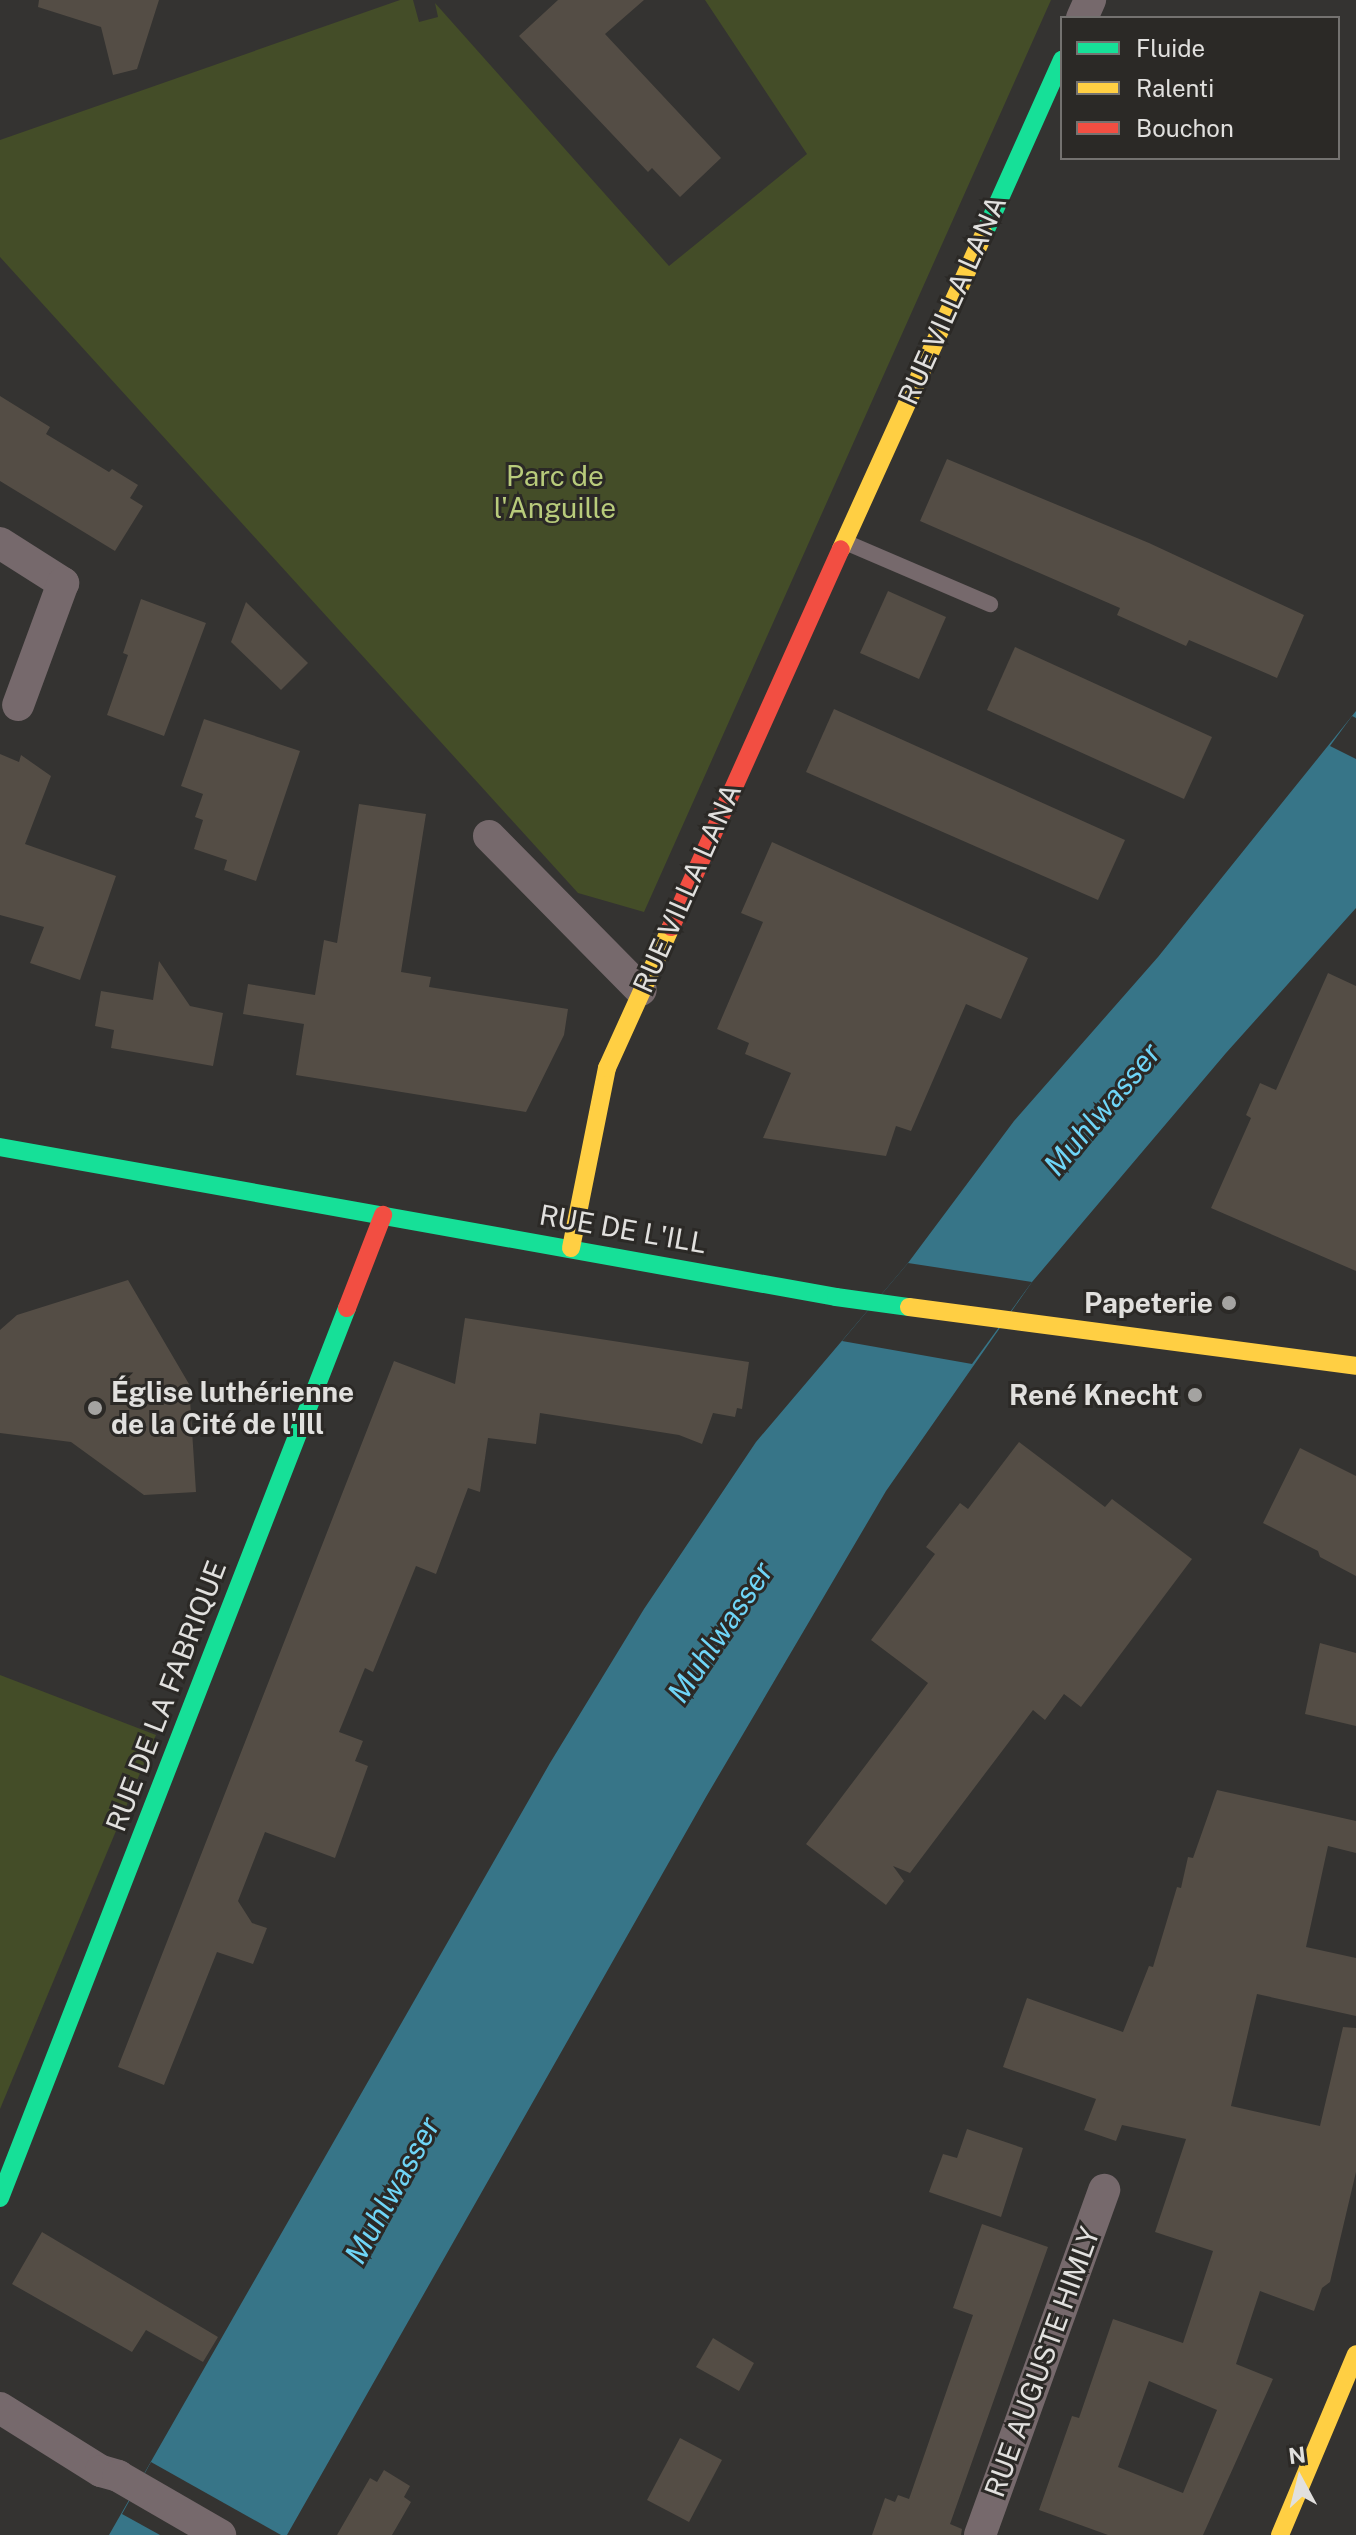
<!DOCTYPE html>
<meta charset="utf-8">
<style>
body{margin:0}
#map{position:relative;width:1356px;height:2535px;overflow:hidden;background:#343331;font-family:"Public Sans",sans-serif}
div>[style]{position:absolute}
[style*='--x']{left:calc(var(--x)*1px);top:calc(var(--y)*1px);width:calc(var(--w)*1px);rotate:calc(var(--a)*1deg)}
.green>*{inset:0;background:#444d28}
.water>*{inset:0;background:#377588}
.pier>*{inset:0;background:#343331}
.building>*{inset:0;background:#544d45}
.lane>*{height:16px;margin:-8px;padding:0 8px;transform-origin:8px;border-radius:8px;background:#76696c}
.street>*{height:32px;margin:-16px;padding:0 16px;transform-origin:16px;border-radius:16px;background:#76696c}
.fast>*{height:18px;margin:-9px;padding:0 9px;transform-origin:9px;border-radius:9px;background:#16e098}
.slow>*{height:18px;margin:-9px;padding:0 9px;transform-origin:9px;border-radius:9px;background:#ffcf43}
.jam>*{height:18px;margin:-9px;padding:0 9px;transform-origin:9px;border-radius:9px;background:#f24e42}
.dots>*{width:22px;height:22px;translate:-50% -50%;box-sizing:border-box;border:4px solid #2b2926;border-radius:50%}
span{translate:-50% -50%;white-space:nowrap;text-align:center;line-height:1.15;-webkit-text-stroke:6px #2b2926;paint-order:stroke}
.street-label{font-size:28px;color:#e1e0de}
.park-label{font-size:28px;color:#b8cb7b}
.poi-label{font-size:28px;color:#e1e0de;font-weight:700}
.right{translate:-100% -50%;text-align:right}
.left{translate:0 -50%;text-align:left}
.water-label{font-size:30px;color:#6fd5f7;font-style:italic}
.legend{position:absolute;left:1060px;top:16px;width:280px;height:144px;box-sizing:border-box;background:#2b2926;border:2px solid #747270;margin:0;padding:10px 14px;list-style:none;font-size:24px;color:#e1e0de}
.legend li{display:flex;align-items:center;gap:16px;height:40px}
.legend b{width:40px;border:2px solid #747270}
.north{position:absolute;left:1260px;top:2439px;width:80px;height:80px;-webkit-text-stroke:6px #2b2926;paint-order:stroke;rotate:353deg;font-size:22px;font-weight:700;line-height:32px;text-align:center;color:#e1e0de}
.north::after{content:'';display:block;margin:auto;width:28px;height:36px;background:#e1e0de;clip-path:polygon(50% 0,100% 100%,50% 72%,0 100%)}
</style>
<div id="map">
<div class="green">
<i style="clip-path:polygon(400px 0,413px 0,419px 22px,438px 17px,435px 3px,669px 266px,807px 154px,705px 0,1051px 0,644px 912px,578px 893px,0 257px,0 140px)"></i>
<i style="clip-path:polygon(0 1675px,156px 1735px,0 2109px)"></i>
</div>
<div class="water">
<i style="clip-path:polygon(1356px 711px,1356px 908px,1226px 1053px,1032px 1282px,886px 1491px,706px 1797px,287px 2535px,109px 2535px,550px 1763px,644px 1609px,756px 1442px,908px 1263px,1014px 1121px,1158px 957px)"></i>
</div>
<div class="pier">
<i style="clip-path:polygon(1352px 716px,1356px 718px,1356px 759px,1330px 746px)"></i>
<i style="clip-path:polygon(908px 1263px,1032px 1282px,972px 1364px,842px 1341px)"></i>
<i style="clip-path:polygon(151px 2462px,281px 2535px,160px 2535px,122px 2514px)"></i>
</div>
<div class="building">
<i style="clip-path:polygon(39px 0,159px 0,137px 69px,113px 75px,101px 27px,38px 7px)"></i>
<i style="clip-path:polygon(558px 0,644px 0,605px 34px,721px 158px,680px 197px,652px 168px,648px 172px,519px 36px)"></i>
<i style="clip-path:polygon(0 396px,50px 427px,46px 434px,109px 472px,112px 469px,138px 485px,130px 498px,143px 506px,115px 551px,0 481px)"></i>
<i style="clip-path:polygon(947px 459px,1149px 543px,1304px 615px,1277px 678px,1189px 640px,1186px 646px,1117px 615px,1120px 608px,920px 521px)"></i>
<i style="clip-path:polygon(888px 591px,946px 617px,919px 679px,860px 653px)"></i>
<i style="clip-path:polygon(141px 599px,206px 623px,164px 736px,107px 715px,128px 655px,123px 653px)"></i>
<i style="clip-path:polygon(246px 602px,308px 663px,281px 690px,231px 642px)"></i>
<i style="clip-path:polygon(1015px 647px,1212px 737px,1184px 799px,987px 710px)"></i>
<i style="clip-path:polygon(834px 709px,1125px 840px,1098px 900px,806px 772px)"></i>
<i style="clip-path:polygon(204px 719px,300px 751px,256px 881px,224px 870px,227px 860px,194px 849px,203px 820px,195px 817px,203px 794px,181px 786px)"></i>
<i style="clip-path:polygon(0 754px,19px 762px,21px 755px,51px 776px,25px 844px,116px 876px,80px 980px,30px 963px,44px 927px,0 915px)"></i>
<i style="clip-path:polygon(359px 804px,426px 814px,401px 972px,431px 977px,429px 987px,568px 1009px,564px 1035px,526px 1112px,296px 1075px,304px 1024px,243px 1014px,248px 984px,315px 995px,324px 940px,337px 943px)"></i>
<i style="clip-path:polygon(772px 842px,1028px 958px,1001px 1019px,966px 1004px,911px 1131px,896px 1126px,886px 1156px,763px 1138px,791px 1073px,745px 1054px,749px 1043px,717px 1029px,763px 922px,741px 913px)"></i>
<i style="clip-path:polygon(159px 961px,190px 1006px,223px 1013px,213px 1066px,111px 1048px,114px 1030px,95px 1026px,101px 991px,153px 1000px)"></i>
<i style="clip-path:polygon(1328px 973px,1356px 986px,1356px 1271px,1211px 1208px,1251px 1118px,1246px 1115px,1260px 1083px,1276px 1090px)"></i>
<i style="clip-path:polygon(128px 1280px,189px 1384px,196px 1492px,144px 1495px,71px 1442px,0 1433px,0 1330px,17px 1315px)"></i>
<i style="clip-path:polygon(465px 1318px,749px 1362px,742px 1409px,737px 1408px,735px 1417px,713px 1413px,702px 1444px,679px 1435px,540px 1413px,536px 1444px,488px 1438px,480px 1492px,468px 1488px,436px 1574px,416px 1566px,373px 1672px,365px 1668px,339px 1732px,363px 1741px,355px 1761px,368px 1766px,335px 1858px,265px 1832px,238px 1901px,252px 1923px,267px 1928px,253px 1964px,217px 1952px,164px 2085px,118px 2067px,394px 1361px,455px 1384px)"></i>
<i style="clip-path:polygon(1019px 1442px,1105px 1507px,1112px 1499px,1192px 1559px,1081px 1707px,1064px 1694px,1045px 1720px,1033px 1710px,910px 1873px,893px 1866px,904px 1881px,886px 1905px,806px 1844px,928px 1683px,871px 1640px,935px 1554px,926px 1547px,960px 1503px,968px 1509px)"></i>
<i style="clip-path:polygon(1300px 1448px,1356px 1476px,1356px 1576px,1320px 1557px,1318px 1551px,1263px 1523px)"></i>
<i style="clip-path:polygon(1320px 1643px,1356px 1653px,1356px 1726px,1305px 1714px)"></i>
<i style="clip-path:polygon(evenodd,1217px 1790px,1356px 1821px,1356px 1853px,1328px 1846px,1306px 1947px,1356px 1958px,1356px 2016px,1257px 1994px,1231px 2106px,1320px 2126px,1343px 2027px,1356px 2028px,1356px 2172px,1330px 2282px,1322px 2288px,1314px 2311px,1260px 2291px,1236px 2364px,1273px 2379px,1203px 2535px,1108px 2535px,1039px 2510px,1072px 2416px,1079px 2418px,1113px 2319px,1183px 2343px,1213px 2251px,1155px 2232px,1186px 2139px,1122px 2125px,1116px 2141px,1084px 2130px,1096px 2099px,1003px 2067px,1027px 1998px,1123px 2032px,1149px 1966px,1153px 1967px,1177px 1887px,1181px 1888px,1188px 1857px,1193px 1858px,1217px 1790px,1149px 2381px,1217px 2410px,1183px 2493px,1118px 2467px,1149px 2381px)"></i>
<i style="clip-path:polygon(967px 2129px,1023px 2148px,1001px 2217px,929px 2192px,943px 2154px,957px 2158px)"></i>
<i style="clip-path:polygon(982px 2224px,1048px 2247px,950px 2524px,962px 2529px,961px 2535px,872px 2535px,885px 2498px,895px 2502px,898px 2495px,909px 2499px,973px 2315px,953px 2308px)"></i>
<i style="clip-path:polygon(42px 2232px,218px 2337px,203px 2362px,146px 2330px,132px 2352px,12px 2284px)"></i>
<i style="clip-path:polygon(713px 2338px,754px 2363px,739px 2391px,696px 2367px)"></i>
<i style="clip-path:polygon(680px 2438px,722px 2460px,689px 2522px,647px 2500px)"></i>
<i style="clip-path:polygon(384px 2470px,410px 2486px,404px 2497px,411px 2502px,392px 2535px,337px 2535px,370px 2478px,377px 2482px)"></i>
</div>
<div class="lane">
<i style="--x:845;--y:542;--w:158;--a:23.2"></i>
</div>
<div class="street">
<i style="--x:1082;--y:18;--w:20;--a:-66"></i>
<i style="--x:0;--y:543;--w:75;--a:32.4"></i>
<i style="--x:63;--y:583;--w:130;--a:110.2"></i>
<i style="--x:489;--y:836;--w:216;--a:45.4"></i>
<i style="--x:0;--y:2408;--w:119;--a:32"></i>
<i style="--x:101;--y:2471;--w:18;--a:16"></i>
<i style="--x:118;--y:2476;--w:118;--a:30"></i>
<i style="--x:980;--y:2535;--w:367;--a:-70.2"></i>
</div>
<div class="fast">
<i style="--x:984;--y:234;--w:191;--a:-65.9"></i>
<i style="--x:0;--y:1147;--w:849;--a:10.17"></i>
<i style="--x:836;--y:1297;--w:74;--a:7.8"></i>
<i style="--x:0;--y:2198;--w:955;--a:-68.7"></i>
</div>
<div class="slow">
<i style="--x:841;--y:549;--w:346;--a:-65.6"></i>
<i style="--x:571;--y:1248;--w:184;--a:-78.7"></i>
<i style="--x:607;--y:1068;--w:155;--a:-65.6"></i>
<i style="--x:909;--y:1307;--w:451;--a:7.5"></i>
<i style="--x:1280;--y:2535;--w:196;--a:-67.2"></i>
</div>
<div class="jam">
<i style="--x:671;--y:927;--w:414;--a:-65.8"></i>
<i style="--x:347;--y:1308;--w:100;--a:-68.8"></i>
</div>
<div class="dots">
<i style="left:1229px;top:1303px;background:#a4a3a1"></i>
<i style="left:1195px;top:1395px;background:#a4a3a1"></i>
<i style="left:95px;top:1408px;background:#a4a3a1"></i>
</div>
<div class="street-label">
<span style="left:952px;top:300px;rotate:-66deg">RUE VILLA LANA</span>
<span style="left:687px;top:888px;rotate:-66deg">RUE VILLA LANA</span>
<span style="left:623px;top:1229px;rotate:10deg">RUE DE L'ILL</span>
<span style="left:166px;top:1696px;rotate:-69deg">RUE DE LA FABRIQUE</span>
<span style="left:1042px;top:2362px;rotate:-70deg">RUE AUGUSTE HIMLY</span>
</div>
<div class="park-label">
<span style="left:555px;top:492px">Parc de<br>l'Anguille</span>
</div>
<div class="poi-label">
<span class="right" style="left:1213px;top:1303px">Papeterie</span>
<span class="left" style="left:111px;top:1408px">Église luthérienne<br>de la Cité de l'Ill</span>
<span class="right" style="left:1179px;top:1395px">René Knecht</span>
</div>
<div class="water-label">
<span style="left:1102px;top:1109px;rotate:-50deg">Muhlwasser</span>
<span style="left:720px;top:1632px;rotate:-56deg">Muhlwasser</span>
<span style="left:392px;top:2190px;rotate:-61deg">Muhlwasser</span>
</div>
<ul class="legend">
<li><b style="height:10px;background:#16e098"></b>Fluide</li>
<li><b style="height:10px;background:#ffcf43"></b>Ralenti</li>
<li><b style="height:10px;background:#f24e42"></b>Bouchon</li>
</ul>
<div class="north">N</div>
</div>
